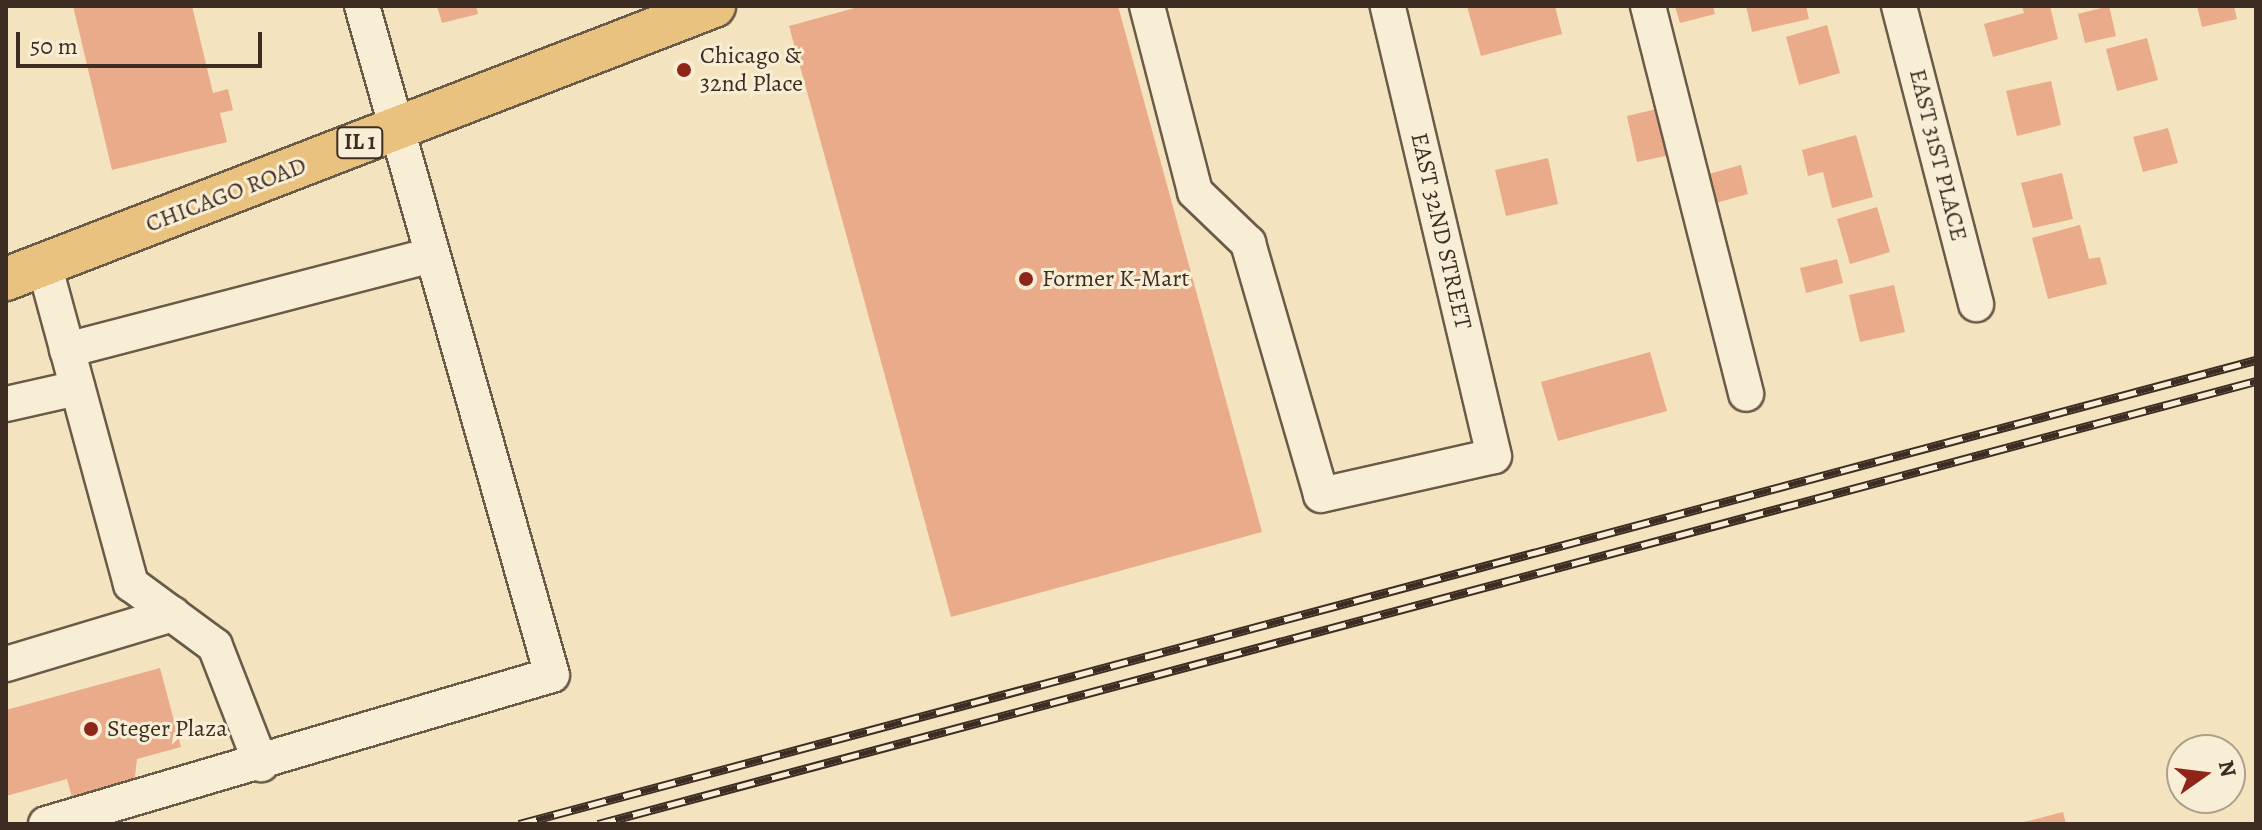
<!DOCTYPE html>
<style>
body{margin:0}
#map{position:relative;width:2262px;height:830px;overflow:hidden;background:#f4e3bf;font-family:Alegreya,serif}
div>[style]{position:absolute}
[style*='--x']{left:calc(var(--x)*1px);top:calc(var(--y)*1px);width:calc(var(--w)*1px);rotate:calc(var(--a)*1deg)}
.building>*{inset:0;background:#eaab8b}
.roads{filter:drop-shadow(2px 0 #6a5a49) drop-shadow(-2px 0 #6a5a49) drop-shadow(0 2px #6a5a49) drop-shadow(0 -2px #6a5a49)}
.minor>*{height:34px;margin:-17px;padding:0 17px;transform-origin:17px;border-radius:17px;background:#f8edd5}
.major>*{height:42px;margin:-21px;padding:0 21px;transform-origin:21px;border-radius:21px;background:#eac280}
.rail>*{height:9px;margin-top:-4.5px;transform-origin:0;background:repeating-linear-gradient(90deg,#f8edd5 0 18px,#3c2c22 0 36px);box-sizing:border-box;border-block:2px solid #3c2c22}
.dots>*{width:22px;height:22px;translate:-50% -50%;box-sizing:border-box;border:4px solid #f8edd5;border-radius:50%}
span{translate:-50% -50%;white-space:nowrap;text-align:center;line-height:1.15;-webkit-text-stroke:6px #f8edd5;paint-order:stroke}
.shield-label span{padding:2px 6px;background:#f8edd5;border:2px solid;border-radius:6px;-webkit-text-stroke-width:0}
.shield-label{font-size:22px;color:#3c2c22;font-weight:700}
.poi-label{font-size:24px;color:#3c2c22}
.left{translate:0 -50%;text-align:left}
.street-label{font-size:24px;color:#3c2c22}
.frame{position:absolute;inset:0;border:8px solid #3c2c22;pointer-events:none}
.north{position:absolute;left:2166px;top:734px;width:80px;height:80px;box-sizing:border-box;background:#f8edd5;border:2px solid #ada08d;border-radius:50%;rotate:76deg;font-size:22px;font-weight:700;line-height:32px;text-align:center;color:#3c2c22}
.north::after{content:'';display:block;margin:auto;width:28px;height:36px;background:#8f2418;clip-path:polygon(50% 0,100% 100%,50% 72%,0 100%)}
.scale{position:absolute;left:16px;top:32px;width:246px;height:36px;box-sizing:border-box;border:4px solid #3c2c22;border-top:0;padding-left:10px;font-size:24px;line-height:28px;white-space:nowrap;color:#3c2c22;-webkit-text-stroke:6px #f8edd5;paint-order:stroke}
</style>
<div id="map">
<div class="building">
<i style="clip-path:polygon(73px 6px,192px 6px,213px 93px,228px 89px,233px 110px,220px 113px,227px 142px,112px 170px)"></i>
<i style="clip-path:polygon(437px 6px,476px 6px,478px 14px,442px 23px)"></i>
<i style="clip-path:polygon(862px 6px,1118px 6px,1262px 532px,951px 617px,789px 26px)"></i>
<i style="clip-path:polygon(1467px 6px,1555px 6px,1562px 34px,1481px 56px)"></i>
<i style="clip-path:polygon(1675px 6px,1713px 6px,1715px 14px,1680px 23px)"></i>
<i style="clip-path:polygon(1746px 6px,1806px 6px,1809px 19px,1752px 32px)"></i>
<i style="clip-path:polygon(2022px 6px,2050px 6px,2058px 39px,1993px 57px,1984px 24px,2024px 13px)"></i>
<i style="clip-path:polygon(2109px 6px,2116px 36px,2085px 43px,2078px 14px)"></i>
<i style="clip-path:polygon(2197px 6px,2234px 6px,2237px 19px,2202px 27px)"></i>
<i style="clip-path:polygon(1827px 25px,1840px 73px,1799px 85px,1786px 37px)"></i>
<i style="clip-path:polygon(2147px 38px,2158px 80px,2117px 91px,2106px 49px)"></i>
<i style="clip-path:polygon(2051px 81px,2061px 125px,2017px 136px,2006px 91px)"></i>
<i style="clip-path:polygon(1661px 108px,1670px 155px,1637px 162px,1627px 116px)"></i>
<i style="clip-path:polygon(2168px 128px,2178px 163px,2143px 172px,2133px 137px)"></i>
<i style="clip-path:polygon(1856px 135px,1873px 197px,1832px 208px,1823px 172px,1808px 176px,1802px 150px)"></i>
<i style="clip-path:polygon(1548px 158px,1558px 204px,1506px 216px,1495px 170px)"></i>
<i style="clip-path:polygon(1741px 165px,1748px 194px,1716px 203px,1709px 174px)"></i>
<i style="clip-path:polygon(2062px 173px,2073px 219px,2033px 228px,2021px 183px)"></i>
<i style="clip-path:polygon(1877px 207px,1890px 252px,1850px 264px,1837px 219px)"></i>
<i style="clip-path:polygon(2080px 225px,2089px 259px,2100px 257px,2107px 284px,2048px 299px,2032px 238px)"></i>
<i style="clip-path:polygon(1837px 259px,1843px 283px,1806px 293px,1800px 268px)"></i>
<i style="clip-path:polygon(1894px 285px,1905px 332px,1860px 342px,1849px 295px)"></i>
<i style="clip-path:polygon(1650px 352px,1667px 411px,1558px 441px,1541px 382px)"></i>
<i style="clip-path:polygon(160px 668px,181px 747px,137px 759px,134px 785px,73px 801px,67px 779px,6px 796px,6px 710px)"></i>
<i style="clip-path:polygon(2063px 812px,2066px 824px,2020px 824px,2020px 823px)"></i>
</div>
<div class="roads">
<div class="minor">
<i style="--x:1147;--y:6;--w:192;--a:75.5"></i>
<i style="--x:1195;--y:192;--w:74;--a:43.9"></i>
<i style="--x:1248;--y:243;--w:262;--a:73.8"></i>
<i style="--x:1321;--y:495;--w:177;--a:-12.7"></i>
<i style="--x:1494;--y:456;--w:462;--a:-103.3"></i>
<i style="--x:1648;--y:6;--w:400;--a:75.8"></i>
<i style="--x:1899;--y:6;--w:308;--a:75.5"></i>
<i style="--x:44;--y:264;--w:332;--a:74.8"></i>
<i style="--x:131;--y:584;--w:104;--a:36.4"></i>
<i style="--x:215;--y:646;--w:127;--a:68.7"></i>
<i style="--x:67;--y:350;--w:377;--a:-14.6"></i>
<i style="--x:6;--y:404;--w:73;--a:-12.7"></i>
<i style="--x:6;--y:664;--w:174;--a:-16.7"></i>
<i style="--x:46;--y:824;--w:527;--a:-16.41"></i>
<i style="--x:552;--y:675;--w:695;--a:-105.85"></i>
</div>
<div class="major">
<i style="--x:6;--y:279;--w:759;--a:-21.09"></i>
</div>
</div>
<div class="rail">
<i style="--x:519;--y:824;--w:1798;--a:-14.96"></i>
<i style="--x:598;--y:824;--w:1716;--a:-14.96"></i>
</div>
<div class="dots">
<i style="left:684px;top:70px;background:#8f2418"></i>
<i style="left:1026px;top:279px;background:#8f2418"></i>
<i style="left:91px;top:729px;background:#8f2418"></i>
</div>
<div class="shield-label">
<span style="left:360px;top:143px">IL 1</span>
</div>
<div class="poi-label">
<span class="left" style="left:700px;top:70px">Chicago &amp;<br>32nd Place</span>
<span class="left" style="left:1042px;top:279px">Former K-Mart</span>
<span class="left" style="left:107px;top:729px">Steger Plaza</span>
</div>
<div class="street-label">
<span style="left:1938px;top:155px;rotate:76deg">EAST 31ST PLACE</span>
<span style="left:226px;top:195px;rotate:-21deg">CHICAGO ROAD</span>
<span style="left:1441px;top:231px;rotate:77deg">EAST 32ND STREET</span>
</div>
<div class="frame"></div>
<div class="north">N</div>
<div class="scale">50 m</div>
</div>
